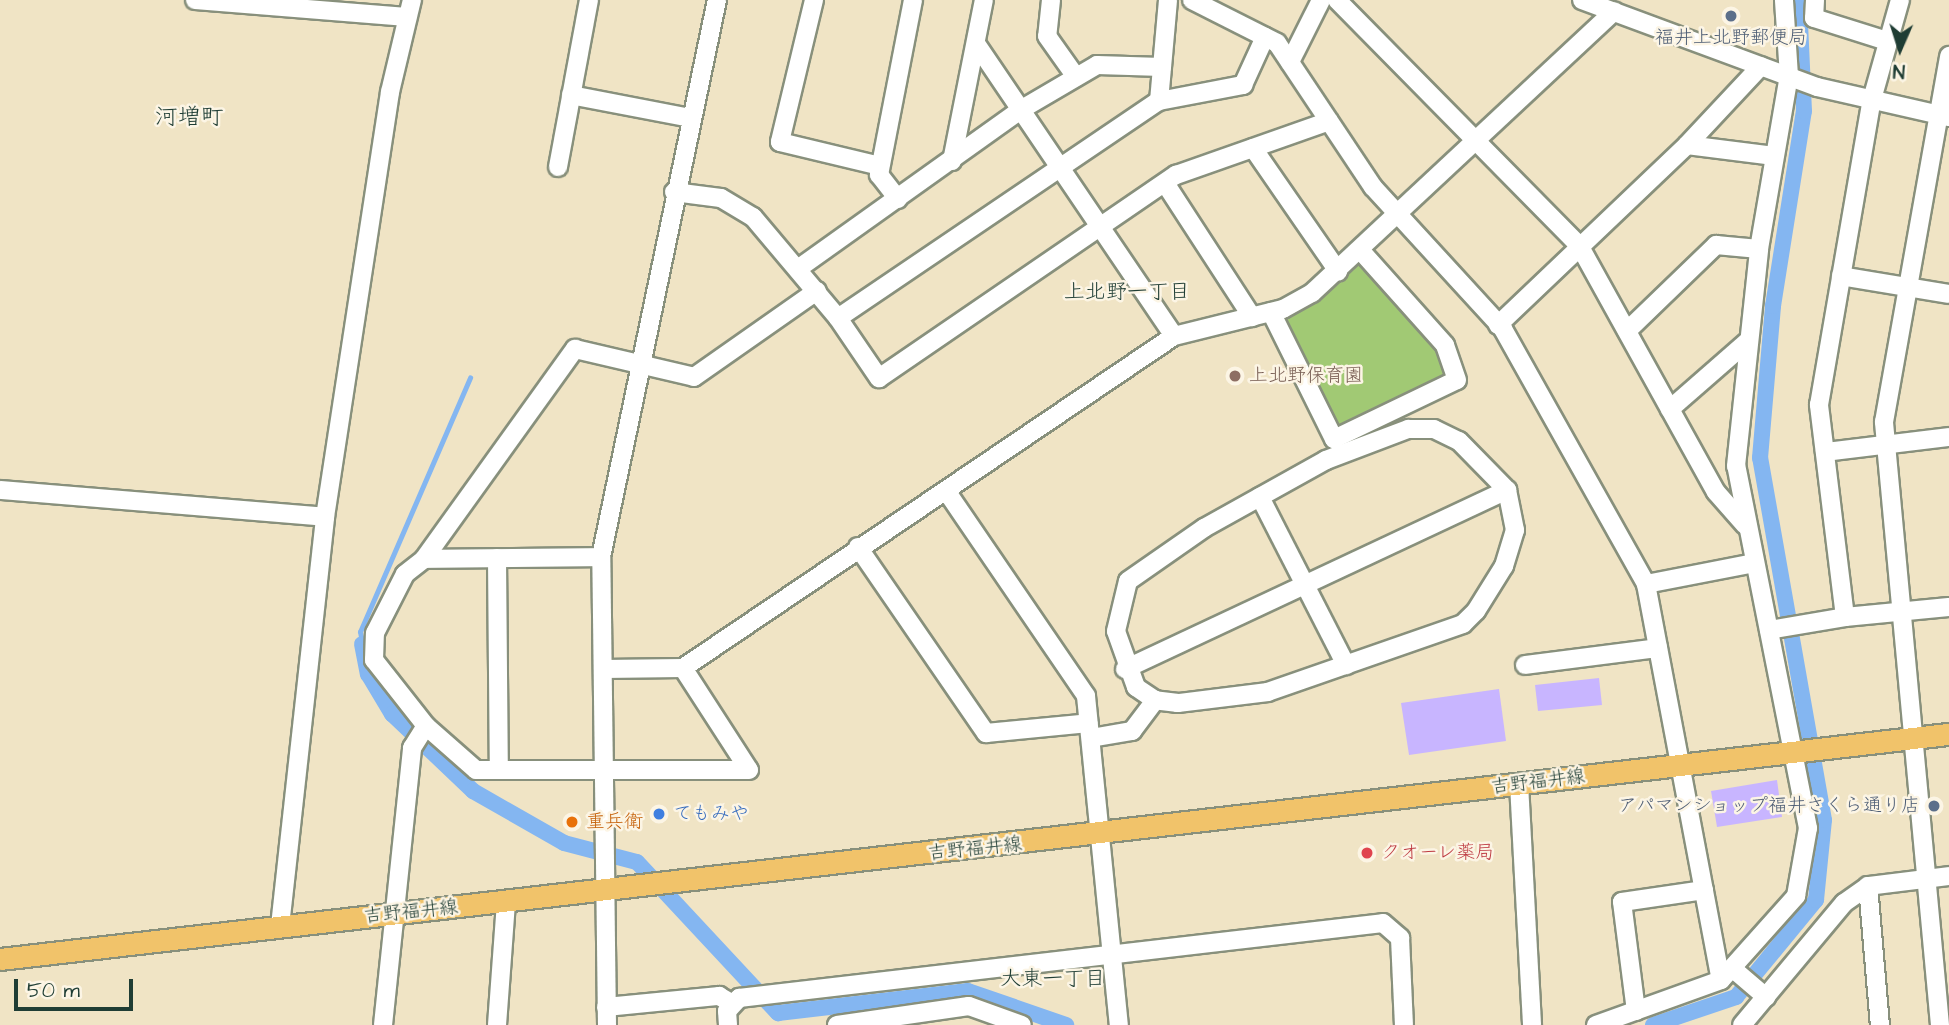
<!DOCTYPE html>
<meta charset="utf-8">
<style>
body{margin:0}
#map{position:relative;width:1949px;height:1025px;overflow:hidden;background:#f0e4c5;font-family:"Architects Daughter","Klee One",sans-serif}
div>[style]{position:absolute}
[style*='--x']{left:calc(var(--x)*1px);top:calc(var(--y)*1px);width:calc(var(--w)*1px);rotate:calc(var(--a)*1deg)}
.green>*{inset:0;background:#a1c974}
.stream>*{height:4.5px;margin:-2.25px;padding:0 2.25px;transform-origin:2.25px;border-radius:2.25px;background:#84b6f1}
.canal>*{height:16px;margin:-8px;padding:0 8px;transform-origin:8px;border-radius:8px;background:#84b6f1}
.building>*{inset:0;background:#c8b5ff}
.roads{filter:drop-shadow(2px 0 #88907c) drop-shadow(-2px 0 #88907c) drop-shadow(0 2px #88907c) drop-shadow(0 -2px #88907c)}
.minor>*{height:18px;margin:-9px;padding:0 9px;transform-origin:9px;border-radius:9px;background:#fff}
.major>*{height:21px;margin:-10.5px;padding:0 10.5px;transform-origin:10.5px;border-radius:10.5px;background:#f1c36a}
.dots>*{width:19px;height:19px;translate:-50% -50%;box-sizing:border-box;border:4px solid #fcf5e5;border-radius:50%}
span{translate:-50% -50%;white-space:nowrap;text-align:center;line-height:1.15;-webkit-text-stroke:5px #fcf5e5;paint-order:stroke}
.service-label{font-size:19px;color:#4e5e75}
.right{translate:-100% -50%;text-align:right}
.education-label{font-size:19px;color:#785e54}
.left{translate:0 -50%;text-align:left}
.street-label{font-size:19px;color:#1f3d34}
.shop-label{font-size:19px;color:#366cbe}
.food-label{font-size:19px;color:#c56008}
.health-label{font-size:19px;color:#be3a42}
.neighbourhood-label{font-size:21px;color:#1f3d34}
.quarter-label{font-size:23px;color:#1f3d34}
.north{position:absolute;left:1865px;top:14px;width:70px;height:70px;-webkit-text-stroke:5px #fcf5e5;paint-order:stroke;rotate:183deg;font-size:19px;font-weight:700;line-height:28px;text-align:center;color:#1f3d34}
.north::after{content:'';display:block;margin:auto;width:24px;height:32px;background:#1f3d34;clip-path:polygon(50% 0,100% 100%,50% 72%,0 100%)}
.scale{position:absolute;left:14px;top:979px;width:119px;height:32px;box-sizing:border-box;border:4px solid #1f3d34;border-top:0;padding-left:9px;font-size:21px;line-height:24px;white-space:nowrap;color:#1f3d34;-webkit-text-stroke:5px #fcf5e5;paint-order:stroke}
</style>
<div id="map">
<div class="green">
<i style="clip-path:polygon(1361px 251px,1439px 339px,1457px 380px,1331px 434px,1271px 312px)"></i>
</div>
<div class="stream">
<i style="--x:362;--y:644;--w:12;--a:-99"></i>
<i style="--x:360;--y:632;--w:277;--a:-66.6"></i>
</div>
<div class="canal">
<i style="--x:362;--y:644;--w:31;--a:79"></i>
<i style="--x:368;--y:674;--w:47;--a:59"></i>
<i style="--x:392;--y:714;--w:112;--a:43.5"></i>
<i style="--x:473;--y:791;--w:105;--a:29.7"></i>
<i style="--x:564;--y:843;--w:75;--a:14.6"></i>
<i style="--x:637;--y:862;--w:207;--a:47"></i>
<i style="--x:778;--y:1013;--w:191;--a:-6.6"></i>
<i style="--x:968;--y:991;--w:104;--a:19.1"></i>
<i style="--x:1653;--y:1025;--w:88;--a:-18.6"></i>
<i style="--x:1736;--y:997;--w:126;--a:-50.5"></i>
<i style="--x:1816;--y:900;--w:80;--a:-84.3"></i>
<i style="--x:1824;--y:820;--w:368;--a:-100"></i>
<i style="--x:1760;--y:458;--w:153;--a:-85.1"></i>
<i style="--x:1773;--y:306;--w:197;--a:-81"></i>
<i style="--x:1804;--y:111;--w:111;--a:-92.6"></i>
</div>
<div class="building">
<i style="clip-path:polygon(1599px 678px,1602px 705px,1538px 711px,1535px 685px)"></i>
<i style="clip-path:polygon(1499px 689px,1506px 741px,1409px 755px,1401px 703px)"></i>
<i style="clip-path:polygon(1777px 780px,1782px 817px,1717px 827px,1711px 791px)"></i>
</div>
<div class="roads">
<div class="minor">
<i style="--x:195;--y:0;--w:213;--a:4.6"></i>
<i style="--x:814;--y:0;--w:146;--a:103.5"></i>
<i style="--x:780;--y:142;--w:103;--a:13.5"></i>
<i style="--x:1051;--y:0;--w:36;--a:96"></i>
<i style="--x:1047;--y:36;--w:50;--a:54.7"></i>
<i style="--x:1192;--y:0;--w:95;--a:26.8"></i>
<i style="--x:1277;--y:43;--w:173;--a:56.3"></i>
<i style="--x:1373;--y:187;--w:193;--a:47.5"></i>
<i style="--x:1503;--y:329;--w:292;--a:60.7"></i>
<i style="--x:1646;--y:584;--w:403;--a:79.3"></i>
<i style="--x:1337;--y:0;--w:344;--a:45.4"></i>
<i style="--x:1579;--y:245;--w:282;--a:61"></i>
<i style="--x:1716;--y:492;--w:44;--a:48.7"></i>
<i style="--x:1582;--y:0;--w:251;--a:20.3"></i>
<i style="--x:1817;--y:87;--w:135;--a:12.8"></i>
<i style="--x:1815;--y:0;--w:18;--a:93"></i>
<i style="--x:1814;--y:18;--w:77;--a:17.5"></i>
<i style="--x:977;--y:45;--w:351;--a:55.9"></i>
<i style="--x:1290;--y:62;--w:69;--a:-63.4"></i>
<i style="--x:571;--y:95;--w:122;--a:10.9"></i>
<i style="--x:1159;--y:101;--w:86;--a:-10.8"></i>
<i style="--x:1243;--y:85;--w:53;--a:-65.4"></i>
<i style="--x:1687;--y:145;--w:108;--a:-46.9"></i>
<i style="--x:1253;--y:148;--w:150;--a:55.4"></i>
<i style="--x:952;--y:161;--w:164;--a:-78.8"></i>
<i style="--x:558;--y:167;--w:170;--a:-79.5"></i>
<i style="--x:1165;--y:183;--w:160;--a:57"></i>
<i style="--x:674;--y:192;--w:47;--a:7.3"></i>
<i style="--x:721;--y:198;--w:37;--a:31"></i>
<i style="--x:753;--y:217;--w:132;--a:49.9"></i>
<i style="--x:838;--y:318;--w:387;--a:-34.1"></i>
<i style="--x:1159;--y:101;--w:101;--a:-84.9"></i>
<i style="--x:898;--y:199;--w:31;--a:-128"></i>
<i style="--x:879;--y:175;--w:178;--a:-79"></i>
<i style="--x:799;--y:268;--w:274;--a:-35.5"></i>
<i style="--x:1022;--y:109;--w:87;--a:-30.4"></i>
<i style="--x:1097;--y:65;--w:65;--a:1.8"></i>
<i style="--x:1841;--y:276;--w:109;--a:9.5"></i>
<i style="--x:1271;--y:312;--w:142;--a:63.6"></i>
<i style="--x:1334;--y:439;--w:136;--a:-25.6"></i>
<i style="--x:1457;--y:380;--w:37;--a:-109"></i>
<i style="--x:1445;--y:345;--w:126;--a:-131.8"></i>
<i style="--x:838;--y:318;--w:73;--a:55.7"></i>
<i style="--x:879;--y:378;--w:360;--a:-34.4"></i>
<i style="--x:1176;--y:175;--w:162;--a:-19.4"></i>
<i style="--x:1498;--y:325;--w:261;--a:-43.6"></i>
<i style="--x:1687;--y:145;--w:88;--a:7.2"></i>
<i style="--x:1627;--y:331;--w:124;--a:-44"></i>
<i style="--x:1716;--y:245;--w:43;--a:5.3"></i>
<i style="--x:1670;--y:409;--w:103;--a:-41.1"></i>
<i style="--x:1408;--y:429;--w:26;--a:0"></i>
<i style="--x:1434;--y:429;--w:28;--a:26"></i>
<i style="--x:1459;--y:441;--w:69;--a:45.6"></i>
<i style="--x:1507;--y:490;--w:41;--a:78.7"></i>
<i style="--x:1515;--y:530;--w:38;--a:107"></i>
<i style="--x:1504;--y:566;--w:53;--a:121.9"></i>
<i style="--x:1476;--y:611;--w:18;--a:135"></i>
<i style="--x:1463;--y:624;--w:207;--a:160.8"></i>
<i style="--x:1268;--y:692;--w:91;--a:173"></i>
<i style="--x:1178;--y:703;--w:23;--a:-173"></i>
<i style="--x:1155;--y:700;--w:23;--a:-146"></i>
<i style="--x:1136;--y:687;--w:59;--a:-109.7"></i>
<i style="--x:1116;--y:631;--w:51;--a:-76.5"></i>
<i style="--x:1128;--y:581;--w:93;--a:-34.9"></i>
<i style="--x:1204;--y:528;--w:140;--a:-29.1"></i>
<i style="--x:1326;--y:460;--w:88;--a:-20.7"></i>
<i style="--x:1825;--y:452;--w:125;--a:-6.9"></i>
<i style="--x:0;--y:490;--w:326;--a:4.7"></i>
<i style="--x:947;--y:492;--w:247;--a:55.7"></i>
<i style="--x:1086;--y:696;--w:331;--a:84.3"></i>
<i style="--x:1260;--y:497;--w:189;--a:62.9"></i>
<i style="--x:858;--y:547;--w:226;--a:55.5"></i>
<i style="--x:986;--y:733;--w:103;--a:-5.5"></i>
<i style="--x:497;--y:558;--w:212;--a:89.5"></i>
<i style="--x:424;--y:559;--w:177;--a:-0.6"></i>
<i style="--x:1646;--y:584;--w:110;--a:-11"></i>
<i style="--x:1845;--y:617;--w:104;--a:-5.5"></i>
<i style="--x:1769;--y:630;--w:77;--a:-9.7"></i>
<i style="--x:1845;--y:617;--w:214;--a:-97"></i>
<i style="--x:1819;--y:405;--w:306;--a:-80.2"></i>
<i style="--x:1871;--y:103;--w:107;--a:-74.3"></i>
<i style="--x:1525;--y:665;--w:134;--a:-7.3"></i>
<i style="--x:683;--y:668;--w:121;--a:57.1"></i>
<i style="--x:749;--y:770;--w:273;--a:180"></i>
<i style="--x:476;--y:770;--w:67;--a:-138.7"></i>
<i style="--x:426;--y:726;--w:84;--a:-128.2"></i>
<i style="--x:374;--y:660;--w:27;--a:-88"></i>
<i style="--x:375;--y:633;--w:66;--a:-63"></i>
<i style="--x:405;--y:574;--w:24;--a:-38"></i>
<i style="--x:424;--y:559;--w:259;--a:-54.3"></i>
<i style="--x:575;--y:349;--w:122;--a:13.2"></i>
<i style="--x:694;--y:377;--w:150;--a:-35"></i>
<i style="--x:603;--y:669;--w:80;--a:-0.7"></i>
<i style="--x:683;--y:668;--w:593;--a:-34.07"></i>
<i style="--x:1174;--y:336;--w:112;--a:-13.9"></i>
<i style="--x:1283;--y:309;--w:33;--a:-29"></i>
<i style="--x:1312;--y:293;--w:413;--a:-43"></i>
<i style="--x:1125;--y:669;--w:422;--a:-25.1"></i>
<i style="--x:1091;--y:738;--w:42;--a:-9.7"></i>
<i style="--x:1132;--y:731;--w:39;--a:-53"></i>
<i style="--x:1519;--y:784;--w:241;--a:86.9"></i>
<i style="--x:1868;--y:886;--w:140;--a:85.1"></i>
<i style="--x:280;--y:926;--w:411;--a:-83.7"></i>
<i style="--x:325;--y:517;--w:430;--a:-81.3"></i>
<i style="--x:390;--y:92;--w:95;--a:-76.6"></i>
<i style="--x:1732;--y:968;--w:45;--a:40.5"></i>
<i style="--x:606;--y:1007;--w:114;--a:-5.6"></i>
<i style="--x:719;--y:996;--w:14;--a:30"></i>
<i style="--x:1636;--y:1011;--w:110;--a:-97.3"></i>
<i style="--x:1622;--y:902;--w:83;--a:-8.3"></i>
<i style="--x:383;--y:1025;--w:279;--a:-84"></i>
<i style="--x:412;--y:748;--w:26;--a:-58"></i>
<i style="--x:497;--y:1025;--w:124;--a:-85.8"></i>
<i style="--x:607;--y:1025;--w:468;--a:-90.7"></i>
<i style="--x:601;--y:557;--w:569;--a:-78.24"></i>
<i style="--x:728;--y:1025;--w:14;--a:-94"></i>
<i style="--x:727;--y:1011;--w:18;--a:-47"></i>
<i style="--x:739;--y:998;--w:648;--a:-6.64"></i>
<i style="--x:1383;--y:923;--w:23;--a:41"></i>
<i style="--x:1400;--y:938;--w:87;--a:87.4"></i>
<i style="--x:837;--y:1025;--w:133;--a:-8.2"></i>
<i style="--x:969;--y:1006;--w:56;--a:19.7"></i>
<i style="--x:1596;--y:1025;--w:133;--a:-19.8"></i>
<i style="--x:1721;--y:980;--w:113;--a:-48.2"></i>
<i style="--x:1796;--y:896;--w:69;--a:-80"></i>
<i style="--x:1808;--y:828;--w:369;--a:-101.2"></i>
<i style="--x:1736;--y:466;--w:218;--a:-83.9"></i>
<i style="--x:1759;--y:249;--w:176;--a:-80.2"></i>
<i style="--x:1789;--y:76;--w:76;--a:-93.8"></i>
<i style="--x:1742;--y:1025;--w:159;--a:-50.1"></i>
<i style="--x:1844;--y:903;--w:29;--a:-35"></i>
<i style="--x:1868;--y:886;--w:82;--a:-7"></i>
<i style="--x:1940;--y:1025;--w:606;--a:-95.31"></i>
<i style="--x:1884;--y:422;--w:372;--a:-79.9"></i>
</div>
<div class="major">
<i style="--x:0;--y:959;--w:1962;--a:-6.59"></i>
</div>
</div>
<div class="dots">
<i style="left:1731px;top:16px;background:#5c6f8a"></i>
<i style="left:1235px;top:376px;background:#8d6e63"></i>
<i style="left:1934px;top:806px;background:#5c6f8a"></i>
<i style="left:659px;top:814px;background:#3f7fe0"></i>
<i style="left:572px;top:822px;background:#e8710a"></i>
<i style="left:1367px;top:853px;background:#e0444e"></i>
</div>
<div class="service-label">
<span style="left:1731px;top:38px">福井上北野郵便局</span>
<span class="right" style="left:1920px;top:806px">アパマンショップ福井さくら通り店</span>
</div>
<div class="education-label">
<span class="left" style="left:1249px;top:376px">上北野保育園</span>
</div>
<div class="street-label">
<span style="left:1538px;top:782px;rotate:-7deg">吉野福井線</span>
<span style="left:975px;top:849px;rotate:-6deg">吉野福井線</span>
<span style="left:411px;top:912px;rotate:-6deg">吉野福井線</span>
</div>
<div class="shop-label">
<span class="left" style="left:673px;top:814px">てもみや</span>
</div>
<div class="food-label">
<span class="left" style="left:586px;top:822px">重兵衛</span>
</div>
<div class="health-label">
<span class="left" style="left:1381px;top:853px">クオーレ薬局</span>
</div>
<div class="neighbourhood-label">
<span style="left:1127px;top:292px">上北野一丁目</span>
<span style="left:1053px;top:979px">大東一丁目</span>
</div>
<div class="quarter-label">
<span style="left:189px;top:117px">河増町</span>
</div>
<div class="north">N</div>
<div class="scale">50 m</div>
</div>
